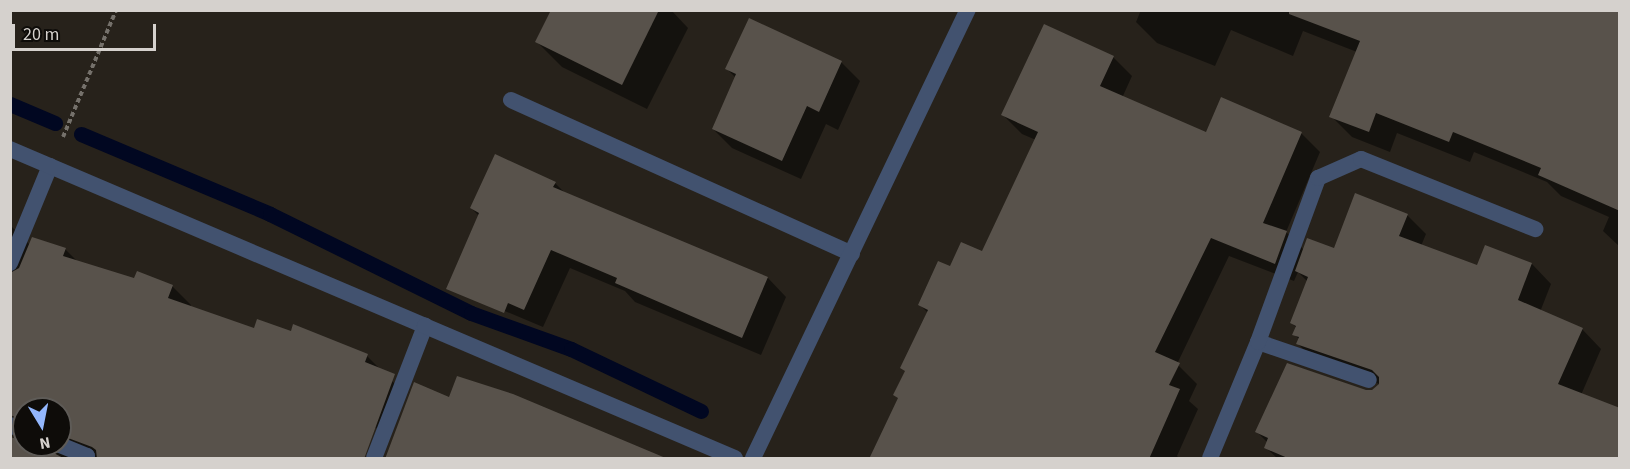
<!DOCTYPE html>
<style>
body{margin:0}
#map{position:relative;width:1630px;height:469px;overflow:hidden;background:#27221b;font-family:"Source Sans 3",sans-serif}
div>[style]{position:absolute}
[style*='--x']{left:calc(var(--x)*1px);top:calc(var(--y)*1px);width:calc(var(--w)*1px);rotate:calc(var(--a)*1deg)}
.shadow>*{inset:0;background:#0007}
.stream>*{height:15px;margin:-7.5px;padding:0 7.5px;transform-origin:7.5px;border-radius:7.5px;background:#010721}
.building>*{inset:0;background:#58524b}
.path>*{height:4px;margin-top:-2px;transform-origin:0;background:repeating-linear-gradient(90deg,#75716b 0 4.5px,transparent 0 7.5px)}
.service>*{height:16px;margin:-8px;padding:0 8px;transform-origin:8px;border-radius:8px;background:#42526f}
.minor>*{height:16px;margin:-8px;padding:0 8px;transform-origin:8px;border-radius:8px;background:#42526f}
.tertiary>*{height:16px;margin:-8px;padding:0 8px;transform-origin:8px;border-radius:8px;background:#42526f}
span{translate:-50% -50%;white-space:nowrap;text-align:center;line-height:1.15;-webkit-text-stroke:6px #0e0c09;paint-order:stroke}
.frame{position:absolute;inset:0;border:12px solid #d5d1cd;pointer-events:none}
.north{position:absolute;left:12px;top:397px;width:60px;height:60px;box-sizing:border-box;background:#0e0c09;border:2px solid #5e5b57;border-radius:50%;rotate:170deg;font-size:16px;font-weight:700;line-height:24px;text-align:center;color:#d5d1cd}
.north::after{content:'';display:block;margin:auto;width:21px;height:27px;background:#93b7fd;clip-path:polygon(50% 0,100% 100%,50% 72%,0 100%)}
.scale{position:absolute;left:12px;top:24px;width:144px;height:27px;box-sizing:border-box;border:3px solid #d5d1cd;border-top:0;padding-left:8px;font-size:18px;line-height:21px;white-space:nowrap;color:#d5d1cd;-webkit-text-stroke:4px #0e0c09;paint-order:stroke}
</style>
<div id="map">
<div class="shadow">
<i style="clip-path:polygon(552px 10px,671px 10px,688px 28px,647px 109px,562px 67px,537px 42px)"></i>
<i style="clip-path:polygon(1141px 10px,1620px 10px,1620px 247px,1603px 231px,1609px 217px,1561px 196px,1547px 182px,1474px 152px,1470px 162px,1397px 133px,1390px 152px,1352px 137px,1331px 116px,1357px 52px,1303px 31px,1293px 56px,1231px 30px,1215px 66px,1157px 43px,1136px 22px)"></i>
<i style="clip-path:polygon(1113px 57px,1132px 76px,1122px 98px,1207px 134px,1301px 133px,1320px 152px,1286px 232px,1304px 250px,1335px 250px,1407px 215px,1426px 234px,1421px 246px,1477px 267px,1485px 247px,1532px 264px,1551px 284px,1540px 312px,1582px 329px,1601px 349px,1581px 395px,1620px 458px,1277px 458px,1265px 447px,1268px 443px,1257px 432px,1376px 390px,1380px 384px,1317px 363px,1298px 344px,1300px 340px,1294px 334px,1297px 328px,1291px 323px,1308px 282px,1298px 272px,1294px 281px,1229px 256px,1177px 364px,1197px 384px,1189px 401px,1198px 409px,1177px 456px,1179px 458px,871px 458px,899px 399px,906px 372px,928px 313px,920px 305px,951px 268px,982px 253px,1036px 140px,1022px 134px,1003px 115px)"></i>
<i style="clip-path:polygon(841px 62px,860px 81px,838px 130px,826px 124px,801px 179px,732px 148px,713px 129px,736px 78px,727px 69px)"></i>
<i style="clip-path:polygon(555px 183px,565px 193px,768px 278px,786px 297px,761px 355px,635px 302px,625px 291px,570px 268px,543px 327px,500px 309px,479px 216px,471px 208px)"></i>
<i style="clip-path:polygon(10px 225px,30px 245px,65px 249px,78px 262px,135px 280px,172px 286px,191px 305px,190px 307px,254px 330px,367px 356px,401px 390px,384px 431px,356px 420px,343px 458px,94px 458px,73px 455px,70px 458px,10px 458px,24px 443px,24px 445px,60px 445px,60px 409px,24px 409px,24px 421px,19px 416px,10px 363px)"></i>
</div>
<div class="stream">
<i style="--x:10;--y:104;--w:49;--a:22.9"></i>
<i style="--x:81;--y:134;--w:205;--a:22.9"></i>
<i style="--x:270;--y:214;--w:224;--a:26.2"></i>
<i style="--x:471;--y:313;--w:106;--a:19.8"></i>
<i style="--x:571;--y:349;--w:144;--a:25.5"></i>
</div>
<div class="building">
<i style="clip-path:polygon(551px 10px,659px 10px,622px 85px,535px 42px)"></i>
<i style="clip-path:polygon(1289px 10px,1620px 10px,1620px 211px,1538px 175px,1541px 168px,1453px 132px,1449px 142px,1376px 113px,1369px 132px,1329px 117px,1360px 41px,1289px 14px)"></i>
<i style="clip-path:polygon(749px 18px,842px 61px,819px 112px,807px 106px,782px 161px,712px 129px,736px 74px,725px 69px)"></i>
<i style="clip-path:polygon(1044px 24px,1114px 56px,1100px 86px,1206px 132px,1221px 97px,1302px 132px,1263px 223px,1287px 231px,1275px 264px,1211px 238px,1155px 352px,1180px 363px,1169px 385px,1180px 389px,1149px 459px,869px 459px,898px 398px,893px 395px,905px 371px,900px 368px,928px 310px,918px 305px,938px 261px,950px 266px,961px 242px,982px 251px,1038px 132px,1001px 115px)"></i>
<i style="clip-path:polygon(495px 154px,556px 182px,553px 187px,768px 277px,742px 338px,615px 283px,617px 278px,551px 250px,524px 310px,508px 303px,504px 313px,446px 289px,479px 213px,470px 208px)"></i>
<i style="clip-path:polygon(1355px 193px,1408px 214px,1399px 236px,1477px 265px,1485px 245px,1532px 263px,1518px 300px,1583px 328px,1558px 384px,1620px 408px,1620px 459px,1290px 459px,1264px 448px,1268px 438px,1255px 432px,1287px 363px,1366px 390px,1372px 390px,1379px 384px,1379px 377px,1372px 370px,1296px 344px,1299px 337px,1292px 335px,1296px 326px,1290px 323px,1308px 277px,1295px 271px,1307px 238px,1334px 248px)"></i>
<i style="clip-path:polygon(32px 237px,66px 248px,63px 256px,134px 278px,137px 271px,173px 285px,168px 298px,254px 328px,257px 319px,291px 331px,293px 324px,368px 354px,365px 362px,395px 374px,364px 459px,97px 459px,96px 450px,92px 447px,60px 435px,60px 409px,24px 409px,24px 420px,10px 415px,10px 273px,19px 268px)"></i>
<i style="clip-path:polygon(457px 376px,513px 394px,668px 459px,385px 459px,414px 382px,449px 397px)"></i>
<i style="clip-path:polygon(10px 437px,24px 441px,24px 445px,50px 445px,52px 452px,65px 459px,10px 459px)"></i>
</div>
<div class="path">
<i style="--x:63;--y:137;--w:138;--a:-67.3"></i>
</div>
<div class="service">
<i style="--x:10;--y:263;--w:105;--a:-67.6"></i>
</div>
<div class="minor">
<i style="--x:511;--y:100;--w:374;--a:24.3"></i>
<i style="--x:10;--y:149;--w:451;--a:23.1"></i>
<i style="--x:1258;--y:342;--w:117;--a:18.9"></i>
<i style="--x:10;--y:425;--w:15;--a:23"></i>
<i style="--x:60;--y:445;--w:29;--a:22"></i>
<i style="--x:87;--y:456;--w:2;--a:117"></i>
<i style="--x:374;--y:458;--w:142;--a:-68.9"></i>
<i style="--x:425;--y:326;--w:337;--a:23.1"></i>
<i style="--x:1210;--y:458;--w:126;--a:-67.5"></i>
<i style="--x:1258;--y:342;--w:175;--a:-69.9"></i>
<i style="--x:1318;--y:178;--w:47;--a:-23.8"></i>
<i style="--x:1361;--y:159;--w:188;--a:21.9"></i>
</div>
<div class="tertiary">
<i style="--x:753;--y:458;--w:497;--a:-64.4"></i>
</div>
<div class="frame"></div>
<div class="north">N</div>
<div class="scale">20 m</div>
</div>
